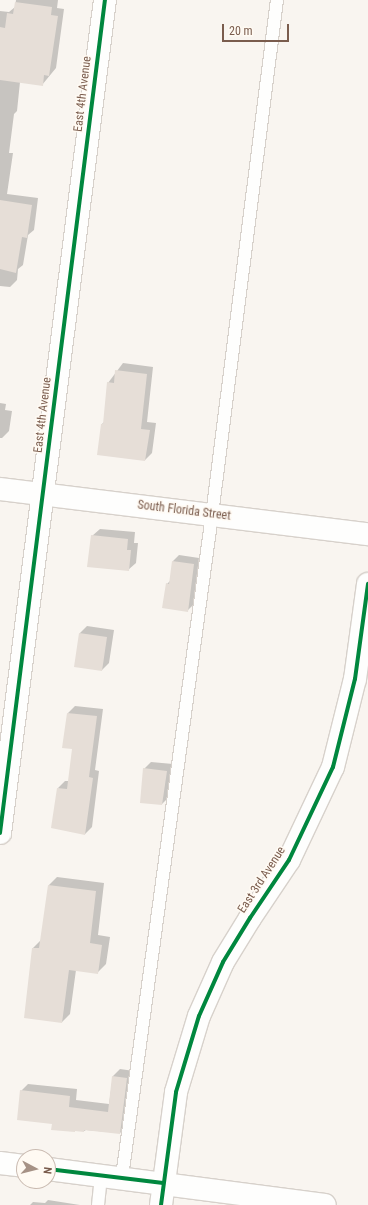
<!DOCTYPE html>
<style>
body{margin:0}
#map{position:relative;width:368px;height:1205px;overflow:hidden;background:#f9f5f0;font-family:"Roboto Condensed",sans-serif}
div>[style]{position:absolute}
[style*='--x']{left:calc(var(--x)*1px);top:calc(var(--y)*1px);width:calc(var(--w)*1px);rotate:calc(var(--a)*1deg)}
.shadow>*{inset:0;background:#0003}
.building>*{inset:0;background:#e6ded7}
.roads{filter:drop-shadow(1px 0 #d7d1cb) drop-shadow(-1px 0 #d7d1cb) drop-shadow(0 1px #d7d1cb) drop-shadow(0 -1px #d7d1cb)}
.service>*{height:12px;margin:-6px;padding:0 6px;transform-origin:6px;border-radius:6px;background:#fefefd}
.minor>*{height:22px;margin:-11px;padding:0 11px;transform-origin:11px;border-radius:11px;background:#fefefd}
.tertiary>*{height:22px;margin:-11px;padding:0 11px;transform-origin:11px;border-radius:11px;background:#fefefd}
.cycleway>*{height:4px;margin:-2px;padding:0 2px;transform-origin:2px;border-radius:2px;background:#00873e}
span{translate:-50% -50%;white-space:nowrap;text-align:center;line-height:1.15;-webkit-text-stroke:3px #fffaf3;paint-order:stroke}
.street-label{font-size:12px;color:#7a5c4d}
.north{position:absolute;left:16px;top:1149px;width:40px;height:40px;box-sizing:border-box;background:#fffaf3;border:1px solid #cabbb1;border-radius:50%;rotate:97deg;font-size:11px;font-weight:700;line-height:16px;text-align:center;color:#7a5c4d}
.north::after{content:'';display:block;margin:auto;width:14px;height:18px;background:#a69286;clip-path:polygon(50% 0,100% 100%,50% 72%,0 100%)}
.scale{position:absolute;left:222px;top:24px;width:67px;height:18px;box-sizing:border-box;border:2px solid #7a5c4d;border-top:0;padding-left:5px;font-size:12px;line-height:14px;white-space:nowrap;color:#7a5c4d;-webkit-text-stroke:3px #fffaf3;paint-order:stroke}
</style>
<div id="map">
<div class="shadow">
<i style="clip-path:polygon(16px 0,58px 0,57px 8px,64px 9px,56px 68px,42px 85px,20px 82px,17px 111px,14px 114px,9px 153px,13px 153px,7px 194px,38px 198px,34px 230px,28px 235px,23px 265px,18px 269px,17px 280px,10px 287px,0 286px,0 11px,9px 12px,15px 7px)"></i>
<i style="clip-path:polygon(123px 363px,153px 367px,147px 422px,156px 423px,152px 453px,145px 460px,102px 424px,104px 422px,108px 383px)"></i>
<i style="clip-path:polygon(0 403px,6px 404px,5px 410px,12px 411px,9px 431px,2px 438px,0 438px)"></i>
<i style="clip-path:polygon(100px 529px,135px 532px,134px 543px,138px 543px,136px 563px,128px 570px,92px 536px)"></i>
<i style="clip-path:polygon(179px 555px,199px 558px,193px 605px,187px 611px,167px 584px,171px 580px,173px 561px)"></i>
<i style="clip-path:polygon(87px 626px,114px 630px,109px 663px,102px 670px,75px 666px,80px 633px)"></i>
<i style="clip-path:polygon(75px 706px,103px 709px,95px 770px,99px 771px,92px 827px,85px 834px,58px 788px,65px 781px,69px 781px,73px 748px,64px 747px,68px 713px)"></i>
<i style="clip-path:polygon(151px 762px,173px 764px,169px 797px,162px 804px,144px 769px)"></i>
<i style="clip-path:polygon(57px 877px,104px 883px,98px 935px,110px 937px,106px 964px,97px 973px,76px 970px,70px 1014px,62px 1022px,25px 1017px,33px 948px,41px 940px,49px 885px)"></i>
<i style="clip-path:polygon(120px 1069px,134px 1071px,127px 1126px,120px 1133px,86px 1130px,84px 1131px,53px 1123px,21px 1091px,28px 1084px,77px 1089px,76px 1100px,109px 1104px,113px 1076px)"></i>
<i style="clip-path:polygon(48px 1200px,80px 1205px,30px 1205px,33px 1202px,45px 1203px)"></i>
</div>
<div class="building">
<i style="clip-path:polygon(15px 2px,52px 7px,51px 15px,58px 16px,49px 76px,44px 75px,43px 86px,0 80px,0 27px,5px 28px,7px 13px,13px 14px)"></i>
<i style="clip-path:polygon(0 200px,32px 205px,27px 238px,22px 237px,16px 273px,0 269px)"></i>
<i style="clip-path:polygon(115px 370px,147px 374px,141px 429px,150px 430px,145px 461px,97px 455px,101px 424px,103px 424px,107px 382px,114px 383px)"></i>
<i style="clip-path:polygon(91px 535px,128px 539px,127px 550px,131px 550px,129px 571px,87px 567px)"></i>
<i style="clip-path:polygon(172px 561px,194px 564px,188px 612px,162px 608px,166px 583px,169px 584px)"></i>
<i style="clip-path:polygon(79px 633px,107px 637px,102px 671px,74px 667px)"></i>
<i style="clip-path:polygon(67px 713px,97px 716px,89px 777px,93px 778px,85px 835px,51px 828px,57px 788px,67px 789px,72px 749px,62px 748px)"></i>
<i style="clip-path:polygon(143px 768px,167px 771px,162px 805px,140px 803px)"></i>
<i style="clip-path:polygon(48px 885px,96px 891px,90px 943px,102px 945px,98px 974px,69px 970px,62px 1023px,24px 1018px,32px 948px,39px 948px)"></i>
<i style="clip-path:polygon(112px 1076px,127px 1078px,120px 1134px,84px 1130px,84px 1132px,75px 1131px,75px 1132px,51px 1130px,52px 1124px,17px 1120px,20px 1090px,70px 1096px,69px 1107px,108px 1112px)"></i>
</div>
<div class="roads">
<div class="service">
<i style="--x:122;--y:1177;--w:668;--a:-82.26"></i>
<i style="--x:212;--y:515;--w:519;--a:-82.81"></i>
<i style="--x:98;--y:1205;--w:30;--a:-84"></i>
</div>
<div class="minor">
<i style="--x:0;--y:489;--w:371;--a:7"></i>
<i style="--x:0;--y:833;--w:840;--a:-82.82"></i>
</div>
<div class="tertiary">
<i style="--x:0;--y:1163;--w:24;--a:7"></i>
<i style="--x:48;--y:1169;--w:279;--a:7.4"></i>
<i style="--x:161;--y:1205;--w:114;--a:-82.4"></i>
<i style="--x:176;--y:1092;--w:79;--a:-73.2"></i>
<i style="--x:199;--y:1016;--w:59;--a:-66"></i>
<i style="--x:223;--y:962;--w:52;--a:-58.5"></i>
<i style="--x:250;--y:918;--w:70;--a:-56.1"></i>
<i style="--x:289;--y:860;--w:103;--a:-64.7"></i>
<i style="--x:333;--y:767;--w:91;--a:-76"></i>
<i style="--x:355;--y:679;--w:96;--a:-82.2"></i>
</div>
</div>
<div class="cycleway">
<i style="--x:0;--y:833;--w:840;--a:-82.82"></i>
<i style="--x:48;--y:1169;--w:116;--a:6.9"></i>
<i style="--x:161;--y:1205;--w:114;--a:-82.4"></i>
<i style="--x:176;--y:1092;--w:79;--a:-73.2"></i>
<i style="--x:199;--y:1016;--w:59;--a:-66"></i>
<i style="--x:223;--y:962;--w:52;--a:-58.5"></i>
<i style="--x:250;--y:918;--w:70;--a:-56.1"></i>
<i style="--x:289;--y:860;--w:103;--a:-64.7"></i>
<i style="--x:333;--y:767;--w:91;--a:-76"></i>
<i style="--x:355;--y:679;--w:96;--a:-82.2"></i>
</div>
<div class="street-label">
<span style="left:83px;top:94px;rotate:-83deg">East 4th Avenue</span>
<span style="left:43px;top:415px;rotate:-83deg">East 4th Avenue</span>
<span style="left:184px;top:511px;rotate:7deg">South Florida Street</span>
<span style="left:262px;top:880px;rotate:-57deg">East 3rd Avenue</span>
</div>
<div class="north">N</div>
<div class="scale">20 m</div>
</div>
